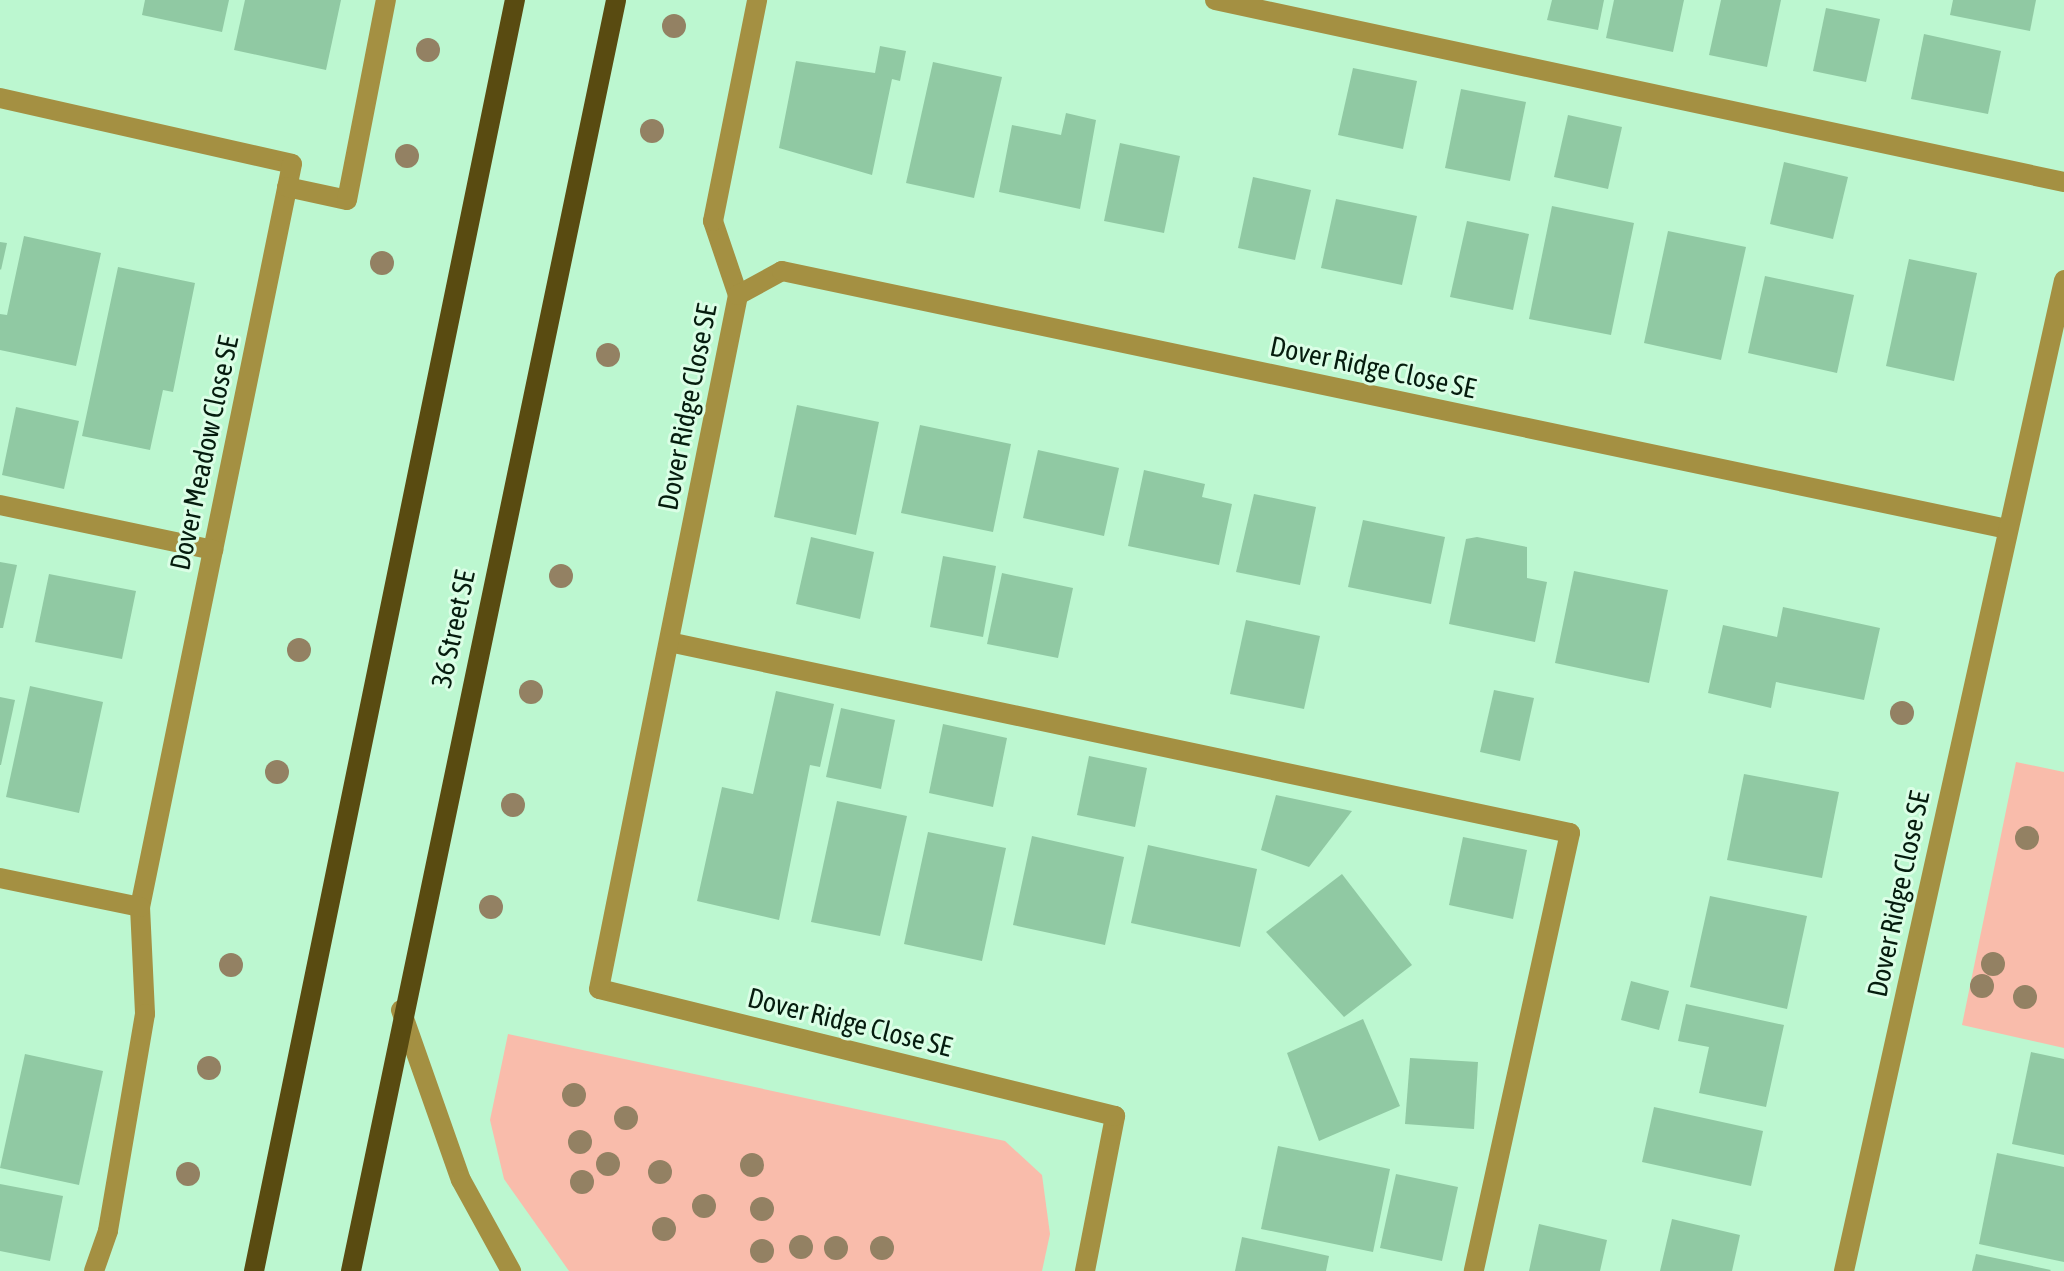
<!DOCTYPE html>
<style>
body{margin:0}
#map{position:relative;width:2064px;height:1271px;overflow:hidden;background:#bcf7d0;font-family:"Asap Condensed",sans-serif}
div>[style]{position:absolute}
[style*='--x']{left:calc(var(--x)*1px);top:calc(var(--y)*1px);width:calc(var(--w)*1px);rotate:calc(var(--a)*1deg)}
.green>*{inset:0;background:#f9bcab}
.building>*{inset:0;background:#90c9a3}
.minor>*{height:20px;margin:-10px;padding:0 10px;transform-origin:10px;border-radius:10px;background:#a49042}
.major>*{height:20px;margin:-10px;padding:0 10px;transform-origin:10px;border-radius:10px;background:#594b11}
.trees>*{width:24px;height:24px;margin:-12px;border-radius:50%;background:#938163}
span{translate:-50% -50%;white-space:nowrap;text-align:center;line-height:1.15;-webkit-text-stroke:6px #dbfee6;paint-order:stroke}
.street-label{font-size:28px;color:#051c0e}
</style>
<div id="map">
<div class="green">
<i style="clip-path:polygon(2016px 762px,2064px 772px,2064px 1048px,1962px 1025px)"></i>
<i style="clip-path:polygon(508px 1034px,1005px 1141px,1042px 1175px,1050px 1234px,1042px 1271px,569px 1271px,504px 1179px,490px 1120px)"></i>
</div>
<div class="building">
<i style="clip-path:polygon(145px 0,229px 0,222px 32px,142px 15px)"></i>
<i style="clip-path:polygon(245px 0,341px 0,326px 70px,234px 50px)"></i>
<i style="clip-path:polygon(1552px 0,1604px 0,1598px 30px,1547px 20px)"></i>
<i style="clip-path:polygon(1614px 0,1684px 0,1673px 52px,1606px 38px)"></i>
<i style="clip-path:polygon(1721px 0,1781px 0,1767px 67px,1709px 55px)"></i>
<i style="clip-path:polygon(1953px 0,2036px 0,2030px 31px,1950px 15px)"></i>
<i style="clip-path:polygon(1826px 8px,1880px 19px,1866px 82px,1813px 71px)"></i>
<i style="clip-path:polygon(1924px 34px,2001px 51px,1988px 114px,1911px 99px)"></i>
<i style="clip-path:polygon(880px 46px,906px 51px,900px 81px,892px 79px,872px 175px,779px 148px,796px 61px,875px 73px)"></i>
<i style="clip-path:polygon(933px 62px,1002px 77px,974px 198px,906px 183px)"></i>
<i style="clip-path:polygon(1353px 68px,1417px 81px,1403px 149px,1338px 135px)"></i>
<i style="clip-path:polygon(1461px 89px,1526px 102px,1510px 181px,1445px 168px)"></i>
<i style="clip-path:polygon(1066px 113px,1096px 120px,1080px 209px,999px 192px,1012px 125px,1061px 135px)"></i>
<i style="clip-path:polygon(1568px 115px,1622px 127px,1608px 189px,1554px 177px)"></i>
<i style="clip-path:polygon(1120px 143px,1180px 156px,1164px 233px,1104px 221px)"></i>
<i style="clip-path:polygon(1784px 162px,1848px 177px,1833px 239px,1770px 224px)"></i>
<i style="clip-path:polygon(1253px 177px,1311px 190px,1295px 260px,1238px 248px)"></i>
<i style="clip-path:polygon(1336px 199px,1417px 216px,1402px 285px,1321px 268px)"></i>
<i style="clip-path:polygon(1552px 206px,1634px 223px,1611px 335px,1529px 319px)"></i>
<i style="clip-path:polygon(1467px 221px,1529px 234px,1513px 310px,1450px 297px)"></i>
<i style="clip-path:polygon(1668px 231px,1746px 247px,1721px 360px,1644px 343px)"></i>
<i style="clip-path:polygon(24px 236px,101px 253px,76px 366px,0 350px,0 314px,7px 315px)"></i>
<i style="clip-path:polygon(0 242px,7px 243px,1px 270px,0 269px)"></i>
<i style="clip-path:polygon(1909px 259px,1977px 273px,1954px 381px,1886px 366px)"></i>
<i style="clip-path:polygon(118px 267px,195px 283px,173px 392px,163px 390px,150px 450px,82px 436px)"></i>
<i style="clip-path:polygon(1765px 276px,1854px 295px,1837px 373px,1748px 353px)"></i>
<i style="clip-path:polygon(797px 405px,879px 422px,856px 535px,774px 517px)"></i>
<i style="clip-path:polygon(16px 407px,79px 421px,64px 489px,2px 475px)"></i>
<i style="clip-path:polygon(920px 425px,1011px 444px,993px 532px,901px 513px)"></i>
<i style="clip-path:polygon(1038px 450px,1119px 468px,1104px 536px,1023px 518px)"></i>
<i style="clip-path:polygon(1144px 470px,1205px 484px,1202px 497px,1232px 504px,1219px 565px,1128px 546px)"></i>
<i style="clip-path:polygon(1254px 494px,1316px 507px,1300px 585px,1236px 572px)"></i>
<i style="clip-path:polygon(1363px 520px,1445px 537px,1431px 604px,1348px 587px)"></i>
<i style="clip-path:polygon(811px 537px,874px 552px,860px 619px,796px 604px)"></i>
<i style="clip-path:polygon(1477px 537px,1527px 547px,1527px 578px,1547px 582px,1535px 642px,1449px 624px,1466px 539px)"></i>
<i style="clip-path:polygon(943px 556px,996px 566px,983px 637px,930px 627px)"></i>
<i style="clip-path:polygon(0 562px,17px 565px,3px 628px,0 628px)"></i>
<i style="clip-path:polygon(1574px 571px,1668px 590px,1649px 683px,1555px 663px)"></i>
<i style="clip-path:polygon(1002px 573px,1073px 588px,1058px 658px,987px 644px)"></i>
<i style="clip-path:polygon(49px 574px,136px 591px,122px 659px,35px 642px)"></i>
<i style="clip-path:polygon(1783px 607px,1880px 628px,1864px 700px,1776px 682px,1771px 708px,1708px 693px,1723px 625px,1777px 637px)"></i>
<i style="clip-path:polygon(1246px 620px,1320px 636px,1304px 709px,1230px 694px)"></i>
<i style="clip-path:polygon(30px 686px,103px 702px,79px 813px,6px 797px)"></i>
<i style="clip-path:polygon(1494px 690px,1534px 698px,1520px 761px,1480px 752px)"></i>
<i style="clip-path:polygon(776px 691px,834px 704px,820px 767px,810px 765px,779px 920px,697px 901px,722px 787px,753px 794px)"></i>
<i style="clip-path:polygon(0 697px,15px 700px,1px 765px,0 765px)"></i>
<i style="clip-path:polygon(841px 708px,895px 720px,881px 789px,826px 777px)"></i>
<i style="clip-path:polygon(943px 724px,1007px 738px,993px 807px,929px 793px)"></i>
<i style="clip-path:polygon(1089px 756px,1147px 768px,1135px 827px,1077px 815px)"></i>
<i style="clip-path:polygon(1744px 774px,1839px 792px,1822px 878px,1727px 860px)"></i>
<i style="clip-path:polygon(1276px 795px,1352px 811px,1309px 867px,1261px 850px)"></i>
<i style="clip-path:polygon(837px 801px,907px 816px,880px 936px,811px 922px)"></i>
<i style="clip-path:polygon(928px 832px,1006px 848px,982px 961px,904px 944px)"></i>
<i style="clip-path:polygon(1032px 836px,1124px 857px,1105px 945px,1013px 925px)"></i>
<i style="clip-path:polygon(1463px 837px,1527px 850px,1513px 919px,1449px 905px)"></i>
<i style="clip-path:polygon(1148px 845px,1257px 869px,1240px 947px,1131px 923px)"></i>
<i style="clip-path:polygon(1342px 874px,1412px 965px,1344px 1017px,1266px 932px)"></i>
<i style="clip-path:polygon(1710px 896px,1807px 916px,1787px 1009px,1690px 987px)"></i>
<i style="clip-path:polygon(1631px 981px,1669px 991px,1659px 1030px,1621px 1020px)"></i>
<i style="clip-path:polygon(1686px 1004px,1784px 1025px,1766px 1107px,1699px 1093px,1709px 1047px,1678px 1041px)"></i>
<i style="clip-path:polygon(1363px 1019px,1400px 1106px,1319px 1141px,1287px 1053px)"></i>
<i style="clip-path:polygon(2031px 1052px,2064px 1059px,2064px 1155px,2012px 1144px)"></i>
<i style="clip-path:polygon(25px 1054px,103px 1071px,79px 1185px,0 1168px)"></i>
<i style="clip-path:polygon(1410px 1058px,1478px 1062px,1474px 1129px,1405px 1124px)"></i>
<i style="clip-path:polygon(1654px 1107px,1763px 1131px,1751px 1186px,1642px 1162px)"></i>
<i style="clip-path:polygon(1278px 1146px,1390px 1169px,1373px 1252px,1261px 1229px)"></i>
<i style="clip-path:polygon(1997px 1153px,2064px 1167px,2064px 1262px,1979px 1244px)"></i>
<i style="clip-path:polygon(1396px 1174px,1458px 1187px,1442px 1261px,1380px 1248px)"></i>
<i style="clip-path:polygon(0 1184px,63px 1196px,50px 1261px,0 1251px)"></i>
<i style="clip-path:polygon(1672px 1219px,1740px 1235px,1732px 1271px,1660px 1271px)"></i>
<i style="clip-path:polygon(1539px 1224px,1607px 1240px,1600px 1271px,1529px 1271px)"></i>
<i style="clip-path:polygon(1242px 1237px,1329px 1256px,1326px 1271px,1235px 1271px)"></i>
<i style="clip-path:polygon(1976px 1254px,2051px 1270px,2050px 1271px,1972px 1271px)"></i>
</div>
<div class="minor">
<i style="--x:1215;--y:0;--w:868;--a:12.1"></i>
<i style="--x:0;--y:98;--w:299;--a:12.7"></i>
<i style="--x:292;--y:164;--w:758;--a:101.56"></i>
<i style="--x:140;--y:907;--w:107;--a:87.3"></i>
<i style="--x:145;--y:1014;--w:220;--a:99.7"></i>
<i style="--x:108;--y:1231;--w:42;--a:109.3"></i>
<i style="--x:287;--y:187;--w:61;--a:12.2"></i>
<i style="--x:347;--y:200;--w:204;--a:-79"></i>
<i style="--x:738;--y:295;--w:78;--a:-108.7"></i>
<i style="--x:713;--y:221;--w:225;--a:-78.7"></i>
<i style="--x:0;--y:505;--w:218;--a:11.9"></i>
<i style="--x:669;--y:642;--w:921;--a:11.97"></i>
<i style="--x:1570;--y:833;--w:448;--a:102.4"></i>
<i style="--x:0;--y:878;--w:143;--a:11.7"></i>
<i style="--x:401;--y:1010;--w:180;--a:70.6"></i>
<i style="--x:461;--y:1180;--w:104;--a:61.2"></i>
<i style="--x:1085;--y:1271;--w:158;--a:-79"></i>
<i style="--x:1115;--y:1116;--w:531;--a:-166.17"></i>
<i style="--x:599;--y:989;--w:708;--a:-78.67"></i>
<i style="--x:738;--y:295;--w:50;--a:-28.6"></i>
<i style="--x:782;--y:271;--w:1252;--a:11.89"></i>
<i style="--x:1844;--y:1271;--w:1015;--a:-77.48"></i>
</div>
<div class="major">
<i style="--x:254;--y:1271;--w:1298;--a:-78.4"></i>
<i style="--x:351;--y:1271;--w:1298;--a:-78.22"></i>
</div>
<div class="trees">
<i style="left:674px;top:26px"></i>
<i style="left:428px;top:50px"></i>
<i style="left:652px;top:131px"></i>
<i style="left:407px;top:156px"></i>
<i style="left:382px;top:263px"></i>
<i style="left:608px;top:355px"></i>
<i style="left:561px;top:576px"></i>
<i style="left:299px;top:650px"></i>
<i style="left:531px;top:692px"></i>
<i style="left:1902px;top:713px"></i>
<i style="left:277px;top:772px"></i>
<i style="left:513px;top:805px"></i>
<i style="left:2027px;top:838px"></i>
<i style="left:491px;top:907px"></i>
<i style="left:1993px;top:964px"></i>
<i style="left:231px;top:965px"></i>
<i style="left:1982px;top:986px"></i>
<i style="left:2025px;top:997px"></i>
<i style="left:209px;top:1068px"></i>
<i style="left:574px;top:1095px"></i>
<i style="left:626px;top:1118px"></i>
<i style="left:580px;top:1142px"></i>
<i style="left:608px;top:1164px"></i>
<i style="left:752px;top:1165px"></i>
<i style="left:660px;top:1172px"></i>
<i style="left:188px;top:1174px"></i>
<i style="left:582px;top:1182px"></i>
<i style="left:704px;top:1206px"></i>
<i style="left:762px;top:1209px"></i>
<i style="left:664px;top:1229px"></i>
<i style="left:801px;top:1247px"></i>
<i style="left:836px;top:1248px"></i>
<i style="left:882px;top:1248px"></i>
<i style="left:762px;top:1251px"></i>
</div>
<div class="street-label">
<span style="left:1373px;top:367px;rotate:12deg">Dover Ridge Close SE</span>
<span style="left:687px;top:407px;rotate:-79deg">Dover Ridge Close SE</span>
<span style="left:204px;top:453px;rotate:-78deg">Dover Meadow Close SE</span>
<span style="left:453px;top:629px;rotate:-78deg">36 Street SE</span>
<span style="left:1898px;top:894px;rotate:-78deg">Dover Ridge Close SE</span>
<span style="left:850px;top:1022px;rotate:14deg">Dover Ridge Close SE</span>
</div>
</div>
